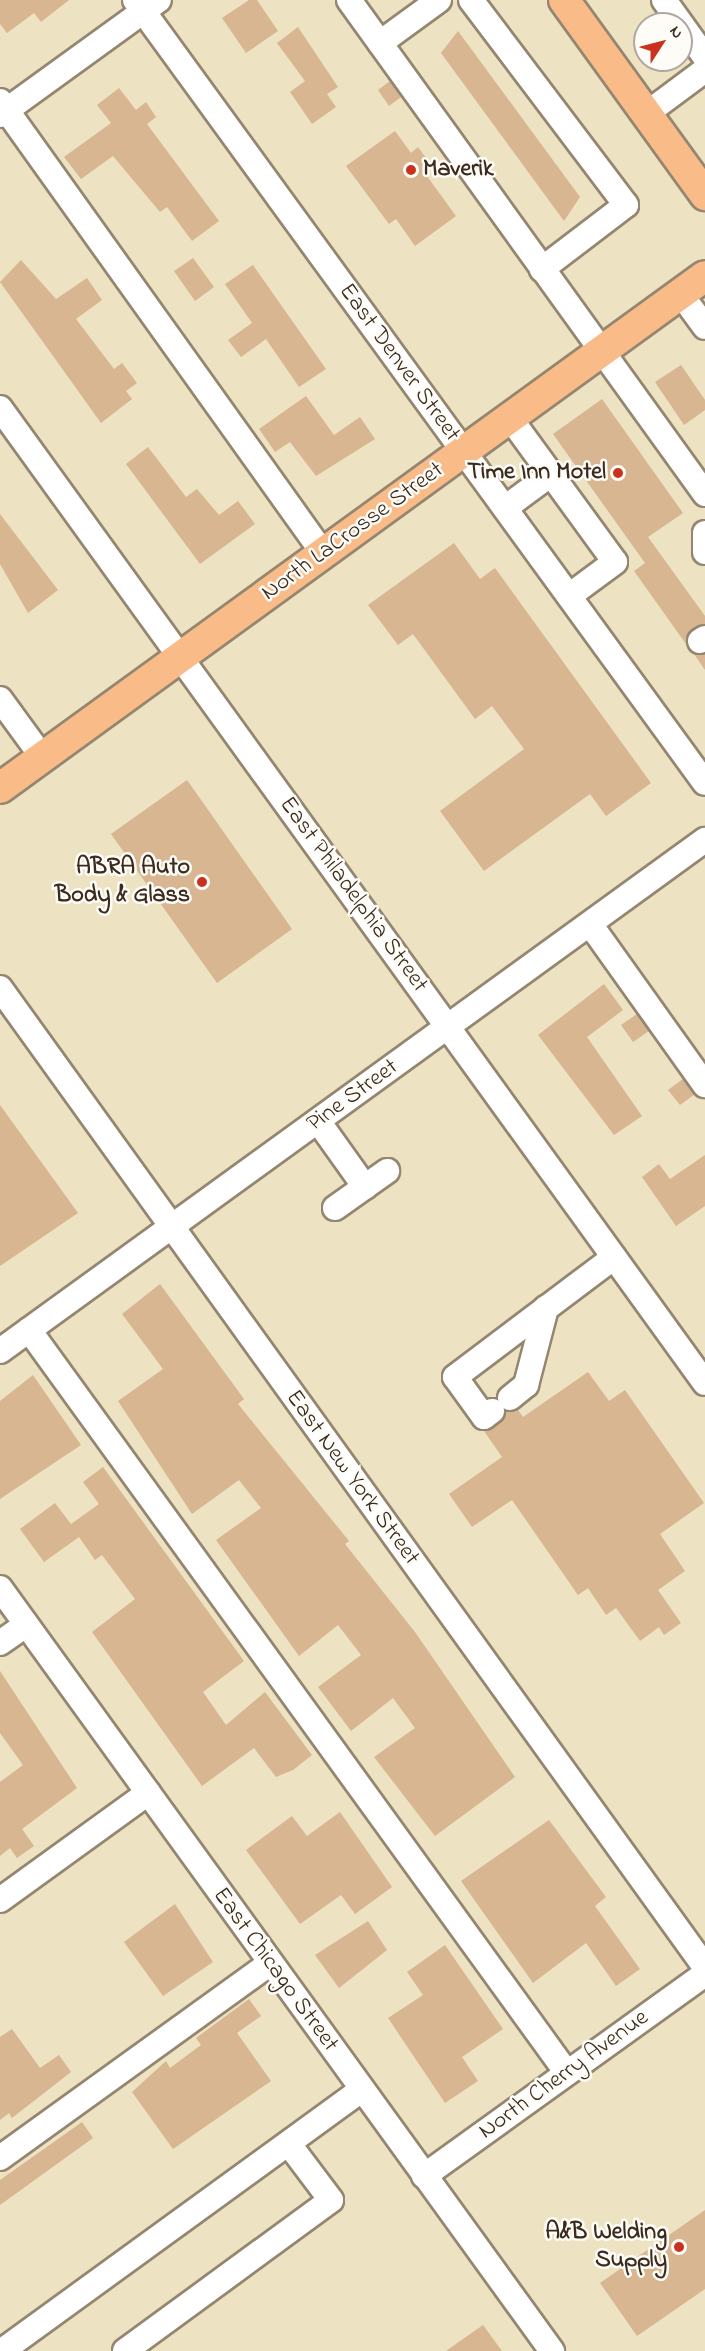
<!DOCTYPE html>
<style>
body{margin:0}
#map{position:relative;width:705px;height:2351px;overflow:hidden;background:#ede2c1;font-family:"Indie Flower",sans-serif}
div>[style]{position:absolute}
[style*='--x']{left:calc(var(--x)*1px);top:calc(var(--y)*1px);width:calc(var(--w)*1px);rotate:calc(var(--a)*1deg)}
.building>*{inset:0;background:#d7b691}
.roads{filter:drop-shadow(2px 0 #948670) drop-shadow(-2px 0 #948670) drop-shadow(0 2px #948670) drop-shadow(0 -2px #948670)}
.minor>*{height:24px;margin:-12px;padding:0 12px;transform-origin:12px;border-radius:12px;background:#fff}
.major>*{height:30px;margin:-15px;padding:0 15px;transform-origin:15px;border-radius:15px;background:#f9bc89}
.dots>*{width:16px;height:16px;translate:-50% -50%;box-sizing:border-box;border:3px solid #fdfcf7;border-radius:50%}
span{translate:-50% -50%;white-space:nowrap;text-align:center;line-height:1.15;-webkit-text-stroke:5px #fdfcf7;paint-order:stroke}
.poi-label{font-size:24px;color:#3b2a1e;font-weight:700}
.left{translate:0 -50%;text-align:left}
.right{translate:-100% -50%;text-align:right}
.street-label{font-size:24px;color:#3b2a1e}
.north{position:absolute;left:633px;top:12px;width:60px;height:60px;box-sizing:border-box;background:#fdfcf7;border:2px solid #afa8a0;border-radius:50%;rotate:54deg;font-size:16px;font-weight:700;line-height:24px;text-align:center;color:#3b2a1e}
.north::after{content:'';display:block;margin:auto;width:21px;height:27px;background:#c8321e;clip-path:polygon(50% 0,100% 100%,50% 72%,0 100%)}
</style>
<div id="map">
<div class="building">
<i style="clip-path:polygon(0 0,69px 0,41px 22px,34px 13px,7px 33px,0 24px)"></i>
<i style="clip-path:polygon(249px 0,257px 0,278px 31px,246px 53px,222px 18px)"></i>
<i style="clip-path:polygon(298px 27px,338px 87px,327px 94px,336px 107px,312px 124px,290px 92px,305px 81px,277px 43px)"></i>
<i style="clip-path:polygon(458px 31px,580px 197px,564px 221px,441px 53px)"></i>
<i style="clip-path:polygon(390px 81px,401px 97px,389px 106px,378px 90px)"></i>
<i style="clip-path:polygon(119px 88px,136px 110px,146px 102px,156px 117px,147px 124px,219px 221px,192px 241px,167px 207px,160px 212px,113px 156px,81px 179px,64px 157px,111px 123px,97px 105px)"></i>
<i style="clip-path:polygon(395px 131px,411px 153px,418px 147px,432px 166px,424px 172px,456px 216px,415px 246px,396px 219px,389px 224px,346px 166px)"></i>
<i style="clip-path:polygon(193px 258px,214px 287px,195px 301px,174px 271px)"></i>
<i style="clip-path:polygon(21px 260px,56px 299px,87px 278px,102px 300px,76px 319px,114px 369px,122px 363px,137px 383px,126px 391px,132px 399px,101px 423px,0 282px)"></i>
<i style="clip-path:polygon(253px 265px,326px 369px,299px 387px,266px 339px,241px 357px,228px 340px,252px 323px,225px 284px)"></i>
<i style="clip-path:polygon(681px 365px,705px 400px,705px 410px,684px 425px,655px 382px)"></i>
<i style="clip-path:polygon(306px 396px,334px 435px,360px 417px,375px 439px,316px 476px,290px 442px,275px 452px,259px 429px)"></i>
<i style="clip-path:polygon(602px 399px,683px 513px,648px 537px,705px 616px,705px 624px,688px 634px,686px 644px,634px 571px,645px 563px,553px 434px)"></i>
<i style="clip-path:polygon(148px 447px,186px 497px,197px 489px,219px 515px,238px 501px,255px 524px,200px 564px,126px 464px)"></i>
<i style="clip-path:polygon(0 514px,58px 590px,28px 613px,0 564px)"></i>
<i style="clip-path:polygon(454px 543px,480px 579px,495px 568px,651px 783px,606px 816px,590px 794px,484px 871px,440px 811px,524px 749px,492px 706px,475px 719px,413px 634px,398px 645px,368px 605px)"></i>
<i style="clip-path:polygon(694px 654px,705px 654px,705px 670px)"></i>
<i style="clip-path:polygon(187px 780px,292px 929px,217px 983px,111px 834px)"></i>
<i style="clip-path:polygon(604px 984px,623px 1010px,587px 1037px,642px 1116px,614px 1135px,538px 1035px)"></i>
<i style="clip-path:polygon(637px 1014px,649px 1031px,633px 1042px,621px 1025px)"></i>
<i style="clip-path:polygon(683px 1079px,695px 1094px,680px 1105px,668px 1090px)"></i>
<i style="clip-path:polygon(0 1105px,78px 1213px,0 1266px)"></i>
<i style="clip-path:polygon(705px 1155px,705px 1206px,676px 1226px,642px 1177px,659px 1164px,670px 1179px)"></i>
<i style="clip-path:polygon(160px 1284px,244px 1399px,238px 1404px,349px 1541px,345px 1544px,415px 1632px,515px 1777px,435px 1836px,374px 1757px,415px 1728px,393px 1698px,351px 1731px,318px 1687px,361px 1655px,338px 1625px,299px 1656px,216px 1540px,261px 1508px,239px 1480px,192px 1514px,118px 1401px,163px 1369px,122px 1314px)"></i>
<i style="clip-path:polygon(588px 1372px,609px 1401px,625px 1390px,704px 1503px,660px 1534px,685px 1571px,658px 1590px,681px 1623px,664px 1635px,659px 1627px,640px 1641px,616px 1608px,606px 1615px,588px 1588px,578px 1595px,512px 1500px,472px 1527px,449px 1494px,502px 1457px,484px 1431px,501px 1422px,506px 1411px,518px 1410px,523px 1417px)"></i>
<i style="clip-path:polygon(33px 1375px,81px 1445px,0 1499px,0 1401px)"></i>
<i style="clip-path:polygon(103px 1467px,244px 1661px,203px 1692px,226px 1725px,265px 1692px,312px 1755px,293px 1770px,276px 1777px,254px 1748px,202px 1786px,92px 1632px,135px 1599px,102px 1555px,95px 1560px,79px 1537px,44px 1562px,20px 1529px,55px 1503px,71px 1524px,99px 1504px,83px 1482px)"></i>
<i style="clip-path:polygon(0 1671px,77px 1788px,22px 1829px,34px 1846px,17px 1858px,10px 1848px,0 1856px,0 1782px,23px 1765px,0 1733px)"></i>
<i style="clip-path:polygon(340px 1812px,392px 1887px,355px 1914px,341px 1895px,300px 1924px,246px 1850px,292px 1816px,307px 1836px)"></i>
<i style="clip-path:polygon(549px 1820px,606px 1897px,595px 1906px,640px 1969px,616px 1986px,586px 1943px,533px 1983px,461px 1881px)"></i>
<i style="clip-path:polygon(175px 1904px,213px 1962px,163px 1996px,124px 1942px)"></i>
<i style="clip-path:polygon(368px 1921px,387px 1950px,339px 1988px,315px 1955px)"></i>
<i style="clip-path:polygon(445px 1945px,503px 2029px,462px 2057px,478px 2081px,445px 2103px,388px 2018px,423px 1995px,407px 1972px)"></i>
<i style="clip-path:polygon(249px 1999px,261px 2016px,237px 2033px,271px 2081px,173px 2149px,132px 2092px,166px 2061px,170px 2068px,201px 2045px,196px 2038px)"></i>
<i style="clip-path:polygon(12px 2029px,40px 2068px,59px 2055px,71px 2072px,12px 2118px,9px 2113px,0 2120px,0 2037px)"></i>
<i style="clip-path:polygon(82px 2122px,93px 2138px,0 2205px,0 2180px)"></i>
<i style="clip-path:polygon(705px 2210px,705px 2289px,637px 2336px,600px 2283px)"></i>
<i style="clip-path:polygon(483px 2325px,502px 2351px,446px 2351px)"></i>
</div>
<div class="roads">
<div class="minor">
<i style="--x:135;--y:0;--w:968;--a:53.95"></i>
<i style="--x:349;--y:0;--w:609;--a:54.22"></i>
<i style="--x:471;--y:0;--w:257;--a:52.9"></i>
<i style="--x:626;--y:205;--w:106;--a:142.7"></i>
<i style="--x:664;--y:0;--w:70;--a:54.3"></i>
<i style="--x:380;--y:43;--w:73;--a:-36.1"></i>
<i style="--x:0;--y:101;--w:556;--a:54.45"></i>
<i style="--x:646;--y:114;--w:74;--a:-36.7"></i>
<i style="--x:0;--y:115;--w:196;--a:-35.9"></i>
<i style="--x:680;--y:293;--w:42;--a:53.7"></i>
<i style="--x:0;--y:408;--w:1203;--a:54.13"></i>
<i style="--x:510;--y:418;--w:178;--a:53.9"></i>
<i style="--x:615;--y:562;--w:57;--a:143.5"></i>
<i style="--x:505;--y:508;--w:57;--a:-36.5"></i>
<i style="--x:705;--y:533;--w:19;--a:90"></i>
<i style="--x:700;--y:641;--w:6;--a:-31"></i>
<i style="--x:0;--y:699;--w:73;--a:53.9"></i>
<i style="--x:590;--y:924;--w:198;--a:54.5"></i>
<i style="--x:0;--y:988;--w:1206;--a:54.24"></i>
<i style="--x:318;--y:1121;--w:81;--a:54.5"></i>
<i style="--x:335;--y:1208;--w:64;--a:-35.4"></i>
<i style="--x:29;--y:1330;--w:917;--a:54.09"></i>
<i style="--x:0;--y:1351;--w:871;--a:-35.94"></i>
<i style="--x:510;--y:1398;--w:21;--a:-39"></i>
<i style="--x:526;--y:1385;--w:80;--a:-75.4"></i>
<i style="--x:492;--y:1411;--w:10;--a:143"></i>
<i style="--x:484;--y:1417;--w:49;--a:-125.9"></i>
<i style="--x:455;--y:1377;--w:199;--a:-37"></i>
<i style="--x:0;--y:1588;--w:942;--a:54.12"></i>
<i style="--x:0;--y:1643;--w:32;--a:-35"></i>
<i style="--x:0;--y:1900;--w:183;--a:-35.9"></i>
<i style="--x:0;--y:2158;--w:333;--a:-35.8"></i>
<i style="--x:424;--y:2176;--w:346;--a:-35.7"></i>
<i style="--x:2;--y:2351;--w:444;--a:-36"></i>
<i style="--x:125;--y:2351;--w:255;--a:-36.2"></i>
<i style="--x:331;--y:2200;--w:71;--a:-127"></i>
</div>
<div class="major">
<i style="--x:564;--y:0;--w:241;--a:54.1"></i>
<i style="--x:0;--y:788;--w:871;--a:-35.99"></i>
</div>
</div>
<div class="dots">
<i style="left:411px;top:170px;background:#c8321e"></i>
<i style="left:618px;top:473px;background:#c8321e"></i>
<i style="left:202px;top:882px;background:#c8321e"></i>
<i style="left:679px;top:2247px;background:#c8321e"></i>
</div>
<div class="poi-label">
<span class="left" style="left:423px;top:170px">Maverik</span>
<span class="right" style="left:606px;top:473px">Time Inn Motel</span>
<span class="right" style="left:190px;top:882px">ABRA Auto<br>Body &amp; Glass</span>
<span class="right" style="left:667px;top:2247px">A&amp;B Welding<br>Supply</span>
</div>
<div class="street-label">
<span style="left:399px;top:363px;rotate:54deg">East Denver Street</span>
<span style="left:353px;top:532px;rotate:-36deg">North LaCrosse Street</span>
<span style="left:353px;top:895px;rotate:54deg">East Philadelphia Street</span>
<span style="left:353px;top:1096px;rotate:-36deg">Pine Street</span>
<span style="left:352px;top:1478px;rotate:54deg">East New York Street</span>
<span style="left:275px;top:1970px;rotate:54deg">East Chicago Street</span>
<span style="left:564px;top:2075px;rotate:-36deg">North Cherry Avenue</span>
</div>
<div class="north">N</div>
</div>
